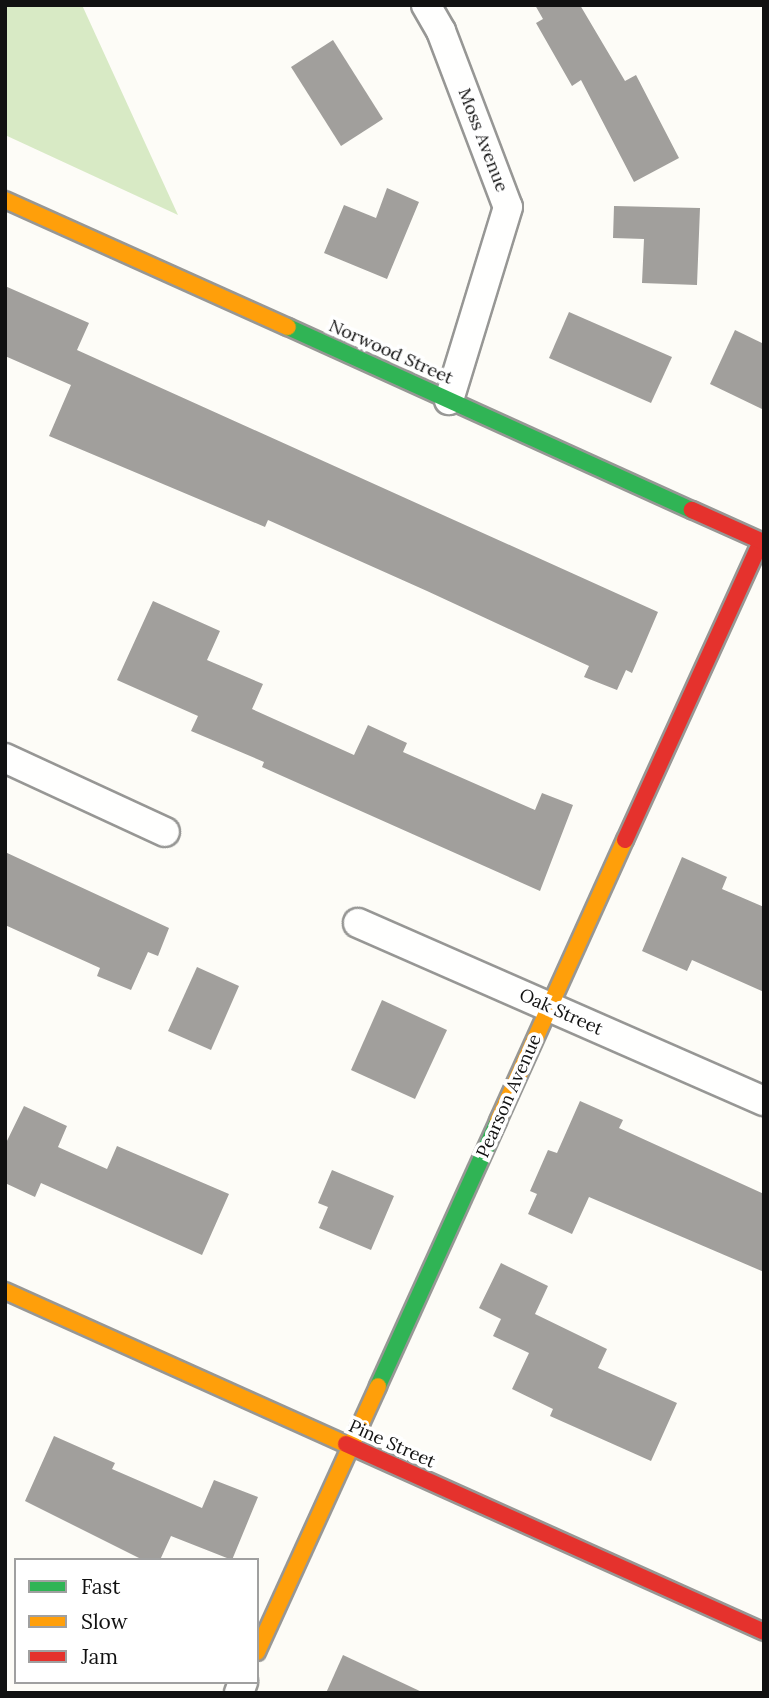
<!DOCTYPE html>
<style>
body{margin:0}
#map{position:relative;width:769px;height:1698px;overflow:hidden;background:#fdfcf7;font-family:Lora,serif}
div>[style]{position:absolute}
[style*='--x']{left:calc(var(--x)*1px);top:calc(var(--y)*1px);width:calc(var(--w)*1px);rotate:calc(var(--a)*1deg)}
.forest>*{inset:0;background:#d8eac5}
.building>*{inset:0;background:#a19f9c}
.roads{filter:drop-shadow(2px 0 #979795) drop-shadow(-2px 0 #979795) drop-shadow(0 2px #979795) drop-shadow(0 -2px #979795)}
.street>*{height:28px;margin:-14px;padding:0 14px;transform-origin:14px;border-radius:14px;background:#fffffe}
.fast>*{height:16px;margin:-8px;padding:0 8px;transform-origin:8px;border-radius:8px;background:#30b455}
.slow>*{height:16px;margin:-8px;padding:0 8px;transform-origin:8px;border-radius:8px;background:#ff9f0a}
.jam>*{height:16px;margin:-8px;padding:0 8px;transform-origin:8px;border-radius:8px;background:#e5322d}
span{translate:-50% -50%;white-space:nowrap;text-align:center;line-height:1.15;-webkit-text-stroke:7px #fff;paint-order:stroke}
.street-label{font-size:18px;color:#111}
.frame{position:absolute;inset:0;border:7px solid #111;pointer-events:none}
.legend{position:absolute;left:14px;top:1558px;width:245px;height:126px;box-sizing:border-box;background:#fff;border:2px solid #a0a0a0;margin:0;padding:9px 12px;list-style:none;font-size:21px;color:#111}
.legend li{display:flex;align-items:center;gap:14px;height:35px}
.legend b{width:35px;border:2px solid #a0a0a0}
</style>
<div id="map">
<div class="forest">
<i style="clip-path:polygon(5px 5px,82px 5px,178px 215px,5px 135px)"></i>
</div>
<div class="building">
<i style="clip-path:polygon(535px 5px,580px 5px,625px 81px,636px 75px,679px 158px,634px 182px,581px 80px,572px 86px,536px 23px,543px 19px)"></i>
<i style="clip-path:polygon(333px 40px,383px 119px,341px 146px,291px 67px)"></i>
<i style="clip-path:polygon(387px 188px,419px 202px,387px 279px,324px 253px,344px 205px,376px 218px)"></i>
<i style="clip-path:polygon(614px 206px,700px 208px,697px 285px,642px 283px,644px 239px,613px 238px)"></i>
<i style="clip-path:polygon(5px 286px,89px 323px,77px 350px,658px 612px,632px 673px,626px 670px,617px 690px,584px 677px,589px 666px,427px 591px,268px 520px,265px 527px,49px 436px,71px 385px,5px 356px)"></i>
<i style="clip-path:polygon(569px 312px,672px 357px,651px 403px,549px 358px)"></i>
<i style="clip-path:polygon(735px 330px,764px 344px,764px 410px,710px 384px)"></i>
<i style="clip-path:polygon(153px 601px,220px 631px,207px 660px,263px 684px,252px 709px,354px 755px,368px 725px,407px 743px,403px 752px,535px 810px,542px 793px,573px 805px,540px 891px,262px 767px,264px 762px,191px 731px,198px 716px,117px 680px)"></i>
<i style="clip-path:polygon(5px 852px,169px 928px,158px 956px,148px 952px,131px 990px,97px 976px,100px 968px,5px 925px)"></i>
<i style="clip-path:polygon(682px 857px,727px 877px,722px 889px,764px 907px,764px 992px,692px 960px,687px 971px,642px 951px)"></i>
<i style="clip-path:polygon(197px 967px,239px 986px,211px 1050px,168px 1031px)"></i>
<i style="clip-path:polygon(382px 1000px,447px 1030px,415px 1099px,351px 1070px)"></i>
<i style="clip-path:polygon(580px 1101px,623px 1120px,619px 1128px,764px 1194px,764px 1272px,589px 1197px,572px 1234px,528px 1214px,537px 1194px,530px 1191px,548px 1150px,557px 1153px)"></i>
<i style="clip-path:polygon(24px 1106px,67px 1126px,58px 1147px,107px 1169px,117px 1146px,229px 1194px,202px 1255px,41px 1183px,35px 1197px,5px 1183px,5px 1145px)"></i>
<i style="clip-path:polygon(332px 1170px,394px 1196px,371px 1250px,319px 1228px,328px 1207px,318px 1203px)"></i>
<i style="clip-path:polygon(501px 1263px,548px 1286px,535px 1314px,607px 1349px,598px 1368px,677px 1403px,651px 1461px,550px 1416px,553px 1409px,512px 1389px,529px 1353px,493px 1336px,501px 1319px,479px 1308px)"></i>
<i style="clip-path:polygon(54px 1436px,115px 1463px,112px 1469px,202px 1508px,214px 1480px,258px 1497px,232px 1560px,171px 1536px,160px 1560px,143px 1560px,25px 1501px)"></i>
<i style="clip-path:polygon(343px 1655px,424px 1693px,326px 1693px)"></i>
</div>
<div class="roads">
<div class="street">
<i style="--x:426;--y:5;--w:30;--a:60"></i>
<i style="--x:441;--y:31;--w:188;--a:69.2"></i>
<i style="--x:508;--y:207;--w:202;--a:107"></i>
<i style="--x:5;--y:758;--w:176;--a:24.8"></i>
<i style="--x:358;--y:923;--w:443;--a:23.7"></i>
<i style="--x:239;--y:1693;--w:12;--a:-70"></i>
</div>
<div class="fast">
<i style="--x:288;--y:327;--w:444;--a:24.4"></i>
<i style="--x:378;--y:1386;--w:291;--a:-65.6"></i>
</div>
<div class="slow">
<i style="--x:5;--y:200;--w:310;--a:24.2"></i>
<i style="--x:498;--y:1121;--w:308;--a:-65.7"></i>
<i style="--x:5;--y:1291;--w:374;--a:24.2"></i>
<i style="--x:257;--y:1652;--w:292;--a:-65.5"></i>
</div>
<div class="jam">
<i style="--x:625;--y:840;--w:328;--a:-65.5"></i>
<i style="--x:761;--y:541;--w:76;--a:-155.8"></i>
<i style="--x:346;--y:1444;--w:458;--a:24.2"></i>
</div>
</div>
<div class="street-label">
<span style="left:483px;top:140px;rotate:69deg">Moss Avenue</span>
<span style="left:391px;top:352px;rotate:24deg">Norwood Street</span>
<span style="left:561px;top:1012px;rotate:24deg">Oak Street</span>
<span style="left:509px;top:1096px;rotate:-66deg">Pearson Avenue</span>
<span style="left:392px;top:1444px;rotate:24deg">Pine Street</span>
</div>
<div class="frame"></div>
<ul class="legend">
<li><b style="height:9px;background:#30b455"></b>Fast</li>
<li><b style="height:9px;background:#ff9f0a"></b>Slow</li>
<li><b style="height:9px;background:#e5322d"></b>Jam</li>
</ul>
</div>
